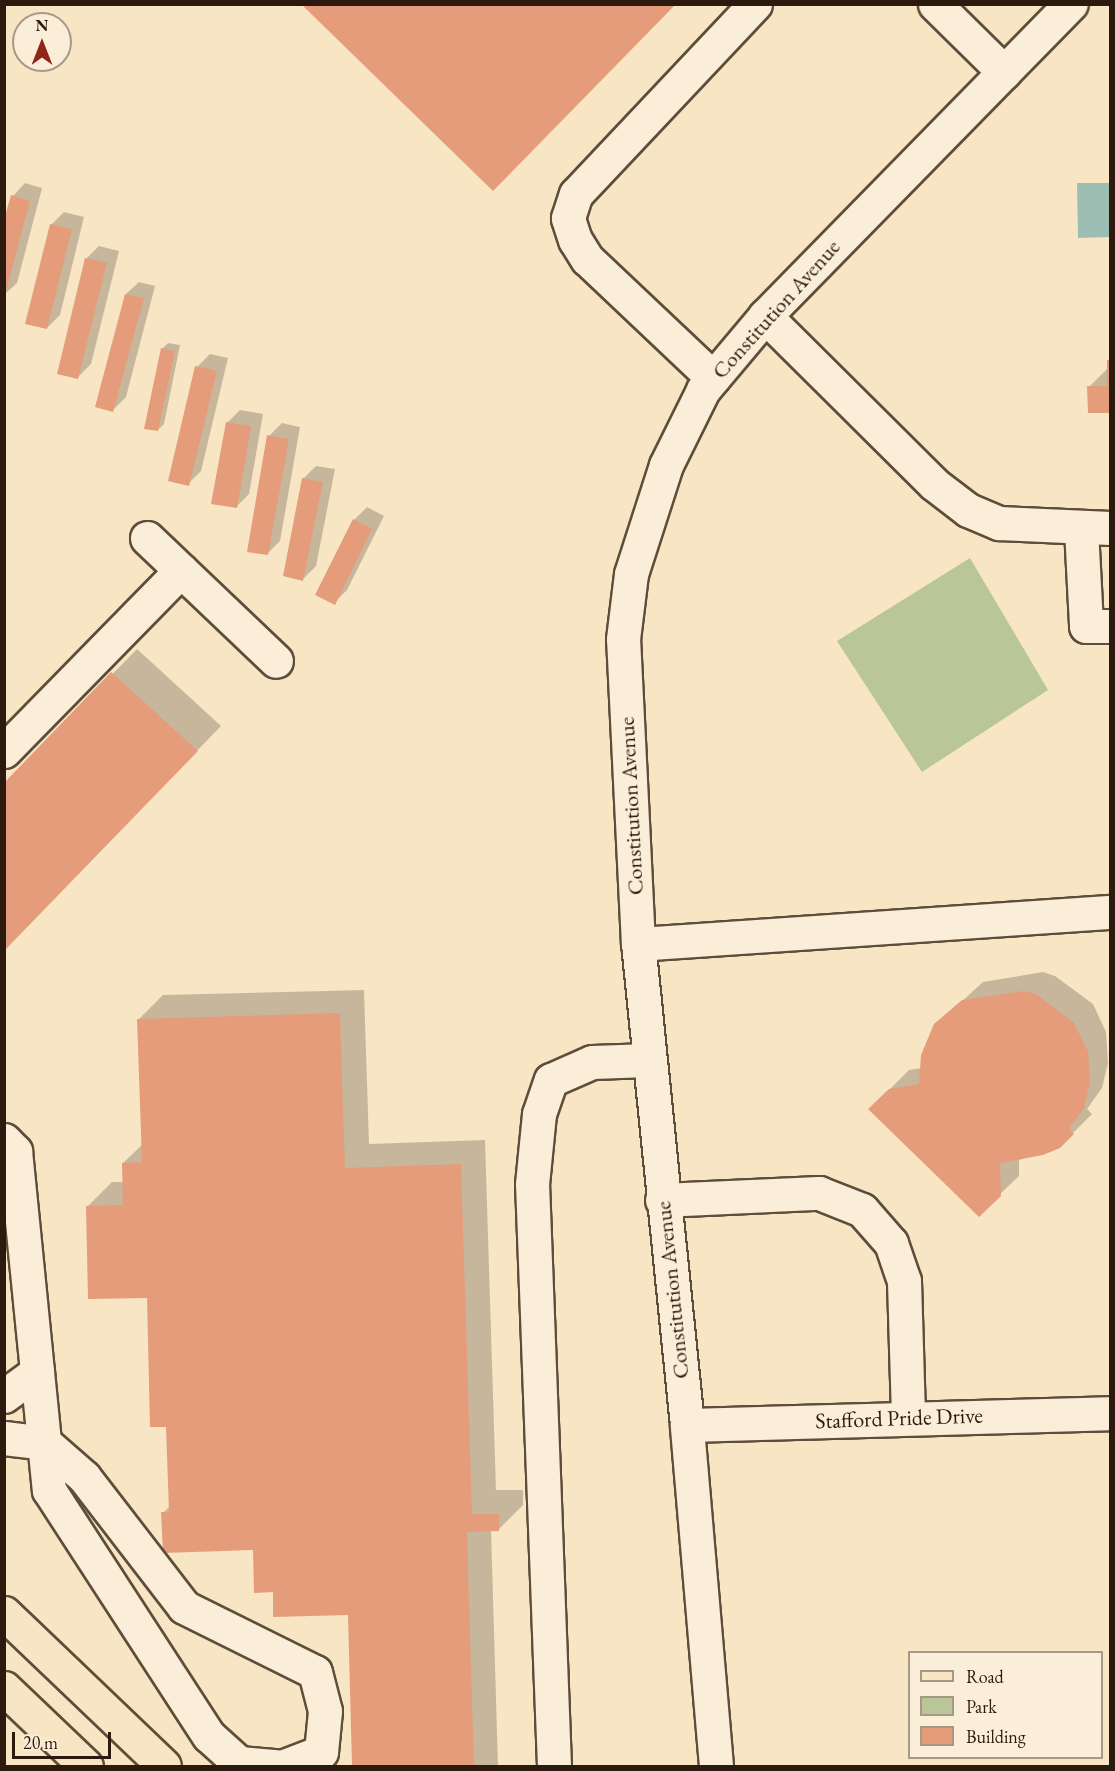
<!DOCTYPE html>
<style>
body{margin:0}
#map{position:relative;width:1115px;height:1771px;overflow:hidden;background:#f8e5c3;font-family:"EB Garamond",serif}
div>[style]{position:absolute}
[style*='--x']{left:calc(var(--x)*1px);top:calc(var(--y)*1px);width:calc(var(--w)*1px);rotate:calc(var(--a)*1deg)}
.green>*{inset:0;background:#b9c697}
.water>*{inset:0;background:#9dbfb3}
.shadow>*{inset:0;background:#0003}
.building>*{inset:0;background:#e59c7b}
.roads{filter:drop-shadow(2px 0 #5f4d3b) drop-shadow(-2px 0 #5f4d3b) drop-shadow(0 2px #5f4d3b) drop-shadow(0 -2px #5f4d3b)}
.minor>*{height:33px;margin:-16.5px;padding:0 16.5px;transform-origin:16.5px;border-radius:16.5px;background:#faeed8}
.major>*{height:33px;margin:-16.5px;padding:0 16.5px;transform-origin:16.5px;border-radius:16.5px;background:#f8e5c3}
span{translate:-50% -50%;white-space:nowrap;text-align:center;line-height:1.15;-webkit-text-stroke:4.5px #faeed8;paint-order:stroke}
.street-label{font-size:22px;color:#2c1a0e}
.frame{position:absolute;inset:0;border:6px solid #2c1a0e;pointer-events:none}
.legend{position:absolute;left:908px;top:1651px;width:195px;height:108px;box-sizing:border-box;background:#faeed8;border:2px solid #a89987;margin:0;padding:8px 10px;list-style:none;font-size:18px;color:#2c1a0e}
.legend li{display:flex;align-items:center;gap:12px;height:30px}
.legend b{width:30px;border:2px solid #a89987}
.north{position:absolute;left:12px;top:12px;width:60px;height:60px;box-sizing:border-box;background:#faeed8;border:2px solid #a89987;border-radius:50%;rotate:0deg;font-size:16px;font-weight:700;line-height:24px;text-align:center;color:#2c1a0e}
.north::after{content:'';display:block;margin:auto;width:21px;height:27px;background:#8f2418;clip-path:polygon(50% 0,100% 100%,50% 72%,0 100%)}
.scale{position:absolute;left:12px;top:1732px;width:99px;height:27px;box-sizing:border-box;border:3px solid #2c1a0e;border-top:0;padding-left:8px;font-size:18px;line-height:21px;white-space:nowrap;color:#2c1a0e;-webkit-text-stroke:4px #faeed8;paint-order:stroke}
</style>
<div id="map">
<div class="green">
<i style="clip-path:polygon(970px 558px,1048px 690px,922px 772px,837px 641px)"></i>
</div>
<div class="water">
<i style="clip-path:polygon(1077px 183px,1110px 183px,1110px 237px,1078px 238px)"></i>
</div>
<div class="shadow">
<i style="clip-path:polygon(25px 183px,42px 188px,17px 283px,4px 295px,4px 226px,13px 196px)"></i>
<i style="clip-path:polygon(64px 212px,84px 217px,60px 315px,47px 328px,51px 225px)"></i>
<i style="clip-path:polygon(99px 246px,119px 251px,91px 364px,78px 377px,86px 259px)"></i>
<i style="clip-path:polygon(139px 282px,155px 286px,126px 397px,113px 410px,126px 294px)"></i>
<i style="clip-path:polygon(168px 343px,180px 345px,164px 424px,158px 430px,162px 349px)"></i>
<i style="clip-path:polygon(210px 354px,228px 358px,201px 471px,188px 484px,197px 367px)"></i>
<i style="clip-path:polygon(1110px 359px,1110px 411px,1089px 412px,1089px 387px,1109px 367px)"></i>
<i style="clip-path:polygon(240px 410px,263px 414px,249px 494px,236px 507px,227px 423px)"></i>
<i style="clip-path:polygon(282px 423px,300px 427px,280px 541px,267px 554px,269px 436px)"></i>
<i style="clip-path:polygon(316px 466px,335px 469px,316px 566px,303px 579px,303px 479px)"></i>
<i style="clip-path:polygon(367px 507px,384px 516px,347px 590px,334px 603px,354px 520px)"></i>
<i style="clip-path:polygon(137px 649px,221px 726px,4px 950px,4px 785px)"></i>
<i style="clip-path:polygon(1043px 972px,1055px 976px,1093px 1004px,1106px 1032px,1108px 1063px,1102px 1088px,1087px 1109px,1092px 1114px,1059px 1147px,1019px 1160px,1019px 1176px,979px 1214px,870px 1109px,909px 1070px,922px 1068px,936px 1025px,983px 982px)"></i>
<i style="clip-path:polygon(364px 990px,369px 1144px,485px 1140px,496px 1490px,523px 1490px,523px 1505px,499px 1529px,491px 1529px,498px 1766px,353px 1766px,349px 1614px,274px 1591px,254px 1549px,163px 1513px,170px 1506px,168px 1425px,148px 1296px,87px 1207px,112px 1182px,124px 1182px,123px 1163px,143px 1144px,138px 1020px,163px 995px)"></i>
</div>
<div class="building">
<i style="clip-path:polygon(301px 4px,676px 4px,493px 191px)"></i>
<i style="clip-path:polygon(11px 195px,30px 201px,5px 295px,4px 220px)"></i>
<i style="clip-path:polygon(50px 224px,72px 229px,47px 329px,25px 324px)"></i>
<i style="clip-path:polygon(85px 258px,107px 263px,78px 379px,57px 374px)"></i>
<i style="clip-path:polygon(125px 294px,144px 298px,113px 412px,95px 407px)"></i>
<i style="clip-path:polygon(161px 348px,175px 351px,158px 431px,144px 429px)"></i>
<i style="clip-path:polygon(1107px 360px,1110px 360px,1110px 413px,1088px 413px,1087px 386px,1107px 386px)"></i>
<i style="clip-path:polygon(195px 366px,217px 371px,189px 486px,168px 481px)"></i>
<i style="clip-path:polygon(226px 422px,251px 426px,237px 508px,211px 504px)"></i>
<i style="clip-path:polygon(267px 435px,289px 439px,268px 555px,247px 552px)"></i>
<i style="clip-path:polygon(302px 478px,323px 482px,303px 581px,283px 576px)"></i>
<i style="clip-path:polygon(353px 519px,372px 529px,335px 605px,315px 595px)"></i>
<i style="clip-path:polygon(111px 672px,198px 751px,4px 951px,4px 783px)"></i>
<i style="clip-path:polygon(1024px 991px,1036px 994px,1074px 1023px,1088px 1051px,1090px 1083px,1084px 1108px,1069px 1129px,1074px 1134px,1060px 1148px,1043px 1155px,1000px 1163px,1001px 1196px,979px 1217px,868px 1109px,889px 1089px,919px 1084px,921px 1055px,934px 1024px,962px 1000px)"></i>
<i style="clip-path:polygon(340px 1013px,345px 1168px,461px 1164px,472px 1514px,499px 1514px,499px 1531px,467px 1532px,474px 1766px,352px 1766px,348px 1615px,273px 1617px,273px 1592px,254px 1593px,253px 1550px,163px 1553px,161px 1512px,169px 1512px,166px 1427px,150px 1427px,147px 1298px,88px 1299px,86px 1206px,123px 1205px,122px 1163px,142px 1162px,137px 1019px)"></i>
</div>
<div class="roads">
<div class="minor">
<i style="--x:935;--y:4;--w:97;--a:44.6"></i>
<i style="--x:765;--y:316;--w:238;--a:44.8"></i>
<i style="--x:934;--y:484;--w:43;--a:37.4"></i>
<i style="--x:968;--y:510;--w:34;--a:23"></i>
<i style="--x:999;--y:523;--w:111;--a:2.6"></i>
<i style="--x:713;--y:378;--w:173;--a:-136.6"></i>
<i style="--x:587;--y:259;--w:22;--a:-122"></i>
<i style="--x:575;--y:240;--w:23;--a:-108"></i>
<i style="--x:568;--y:218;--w:25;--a:-72"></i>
<i style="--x:576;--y:194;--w:261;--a:-46.7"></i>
<i style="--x:1081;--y:529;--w:97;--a:87"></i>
<i style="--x:1086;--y:626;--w:24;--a:0"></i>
<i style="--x:147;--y:538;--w:178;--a:43.6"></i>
<i style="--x:4;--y:751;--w:253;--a:-45.6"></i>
<i style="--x:638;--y:944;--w:473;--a:-3.9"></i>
<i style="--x:4;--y:1140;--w:16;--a:45"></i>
<i style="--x:15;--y:1151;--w:341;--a:84.3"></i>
<i style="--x:49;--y:1490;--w:293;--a:57"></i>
<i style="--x:209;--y:1736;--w:40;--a:42"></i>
<i style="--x:239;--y:1763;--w:37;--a:5"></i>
<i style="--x:662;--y:1200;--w:157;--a:-2.6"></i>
<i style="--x:819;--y:1193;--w:46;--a:21.6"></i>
<i style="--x:862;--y:1210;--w:44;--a:48.7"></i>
<i style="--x:891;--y:1243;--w:40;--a:71.1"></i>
<i style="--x:904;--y:1281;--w:136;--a:88.3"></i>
<i style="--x:4;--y:1396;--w:41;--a:-36"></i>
<i style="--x:687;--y:1425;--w:423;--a:-1.6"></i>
<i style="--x:4;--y:1438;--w:41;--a:7"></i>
<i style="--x:45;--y:1443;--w:52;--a:41.1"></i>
<i style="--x:84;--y:1477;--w:164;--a:52.4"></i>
<i style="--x:184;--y:1607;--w:146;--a:26.4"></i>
<i style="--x:315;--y:1672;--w:40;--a:75.6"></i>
<i style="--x:325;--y:1711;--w:41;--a:95.6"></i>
<i style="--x:321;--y:1752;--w:39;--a:159"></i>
<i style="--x:554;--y:1766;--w:582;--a:-92.16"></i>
<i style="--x:532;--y:1184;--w:70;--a:-84.3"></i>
<i style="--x:539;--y:1114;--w:36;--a:-71"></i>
<i style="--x:551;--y:1080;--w:45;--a:-23.7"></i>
<i style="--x:592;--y:1062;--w:57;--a:-2"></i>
<i style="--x:716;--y:1766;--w:342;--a:-94.9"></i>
<i style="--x:687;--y:1425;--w:483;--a:-95.8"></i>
<i style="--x:638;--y:944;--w:305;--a:-92.8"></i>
<i style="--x:623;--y:639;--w:65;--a:-83"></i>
<i style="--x:631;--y:574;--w:114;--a:-72.2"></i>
<i style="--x:666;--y:465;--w:84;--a:-63.7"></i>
<i style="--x:703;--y:390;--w:97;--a:-50"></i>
<i style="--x:765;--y:316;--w:437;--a:-45.6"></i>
</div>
<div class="major">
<i style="--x:4;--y:1613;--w:221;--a:43.7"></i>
<i style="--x:4;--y:1688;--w:113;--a:43.6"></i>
</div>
</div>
<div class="street-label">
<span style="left:776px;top:309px;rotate:-48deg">Constitution Avenue</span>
<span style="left:631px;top:806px;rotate:-93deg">Constitution Avenue</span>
<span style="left:672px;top:1290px;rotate:-96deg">Constitution Avenue</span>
<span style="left:899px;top:1418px;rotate:-2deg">Stafford Pride Drive</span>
</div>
<div class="frame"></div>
<ul class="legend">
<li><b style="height:8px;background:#f8e5c3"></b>Road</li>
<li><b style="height:16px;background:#b9c697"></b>Park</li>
<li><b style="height:16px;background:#e59c7b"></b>Building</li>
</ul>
<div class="north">N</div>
<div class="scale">20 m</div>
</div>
